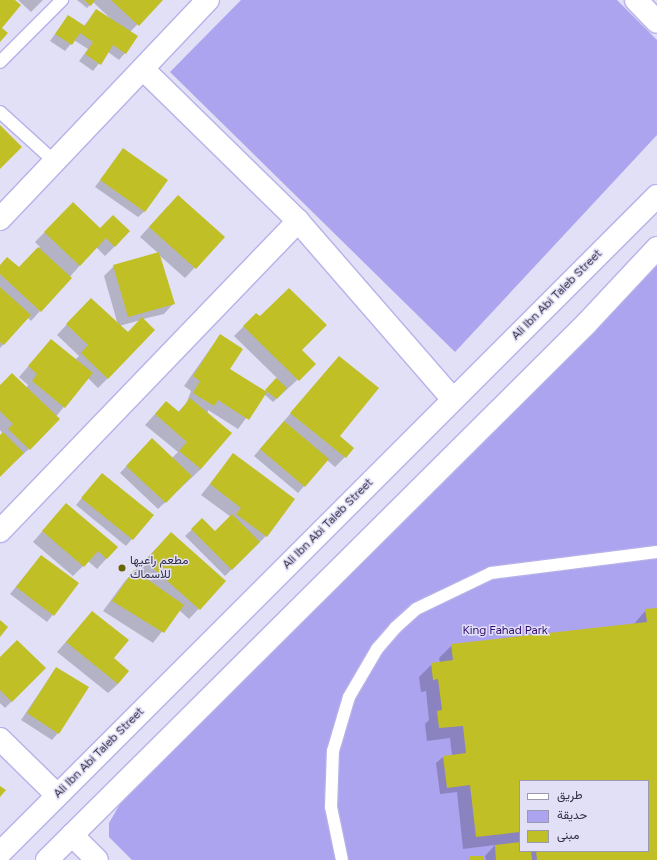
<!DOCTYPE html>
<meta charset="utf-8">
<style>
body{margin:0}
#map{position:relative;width:657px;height:860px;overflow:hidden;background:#e2e0f7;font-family:Figtree,Vazirmatn,sans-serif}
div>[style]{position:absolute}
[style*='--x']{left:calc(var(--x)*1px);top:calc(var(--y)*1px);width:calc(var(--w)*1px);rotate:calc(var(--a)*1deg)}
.green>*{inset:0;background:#ada4ef}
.shadow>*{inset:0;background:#0003}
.building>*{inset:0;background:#c0bf26}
.roads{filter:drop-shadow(1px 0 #b7b1e9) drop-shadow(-1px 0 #b7b1e9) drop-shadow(0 1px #b7b1e9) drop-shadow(0 -1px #b7b1e9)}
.service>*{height:12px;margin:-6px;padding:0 6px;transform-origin:6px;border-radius:6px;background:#fff}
.minor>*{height:22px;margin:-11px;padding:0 11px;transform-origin:11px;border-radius:11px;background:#fff}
.tertiary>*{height:22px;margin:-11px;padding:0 11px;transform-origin:11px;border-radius:11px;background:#fff}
.dots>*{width:11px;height:11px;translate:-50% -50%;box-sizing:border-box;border:2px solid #e2e0f7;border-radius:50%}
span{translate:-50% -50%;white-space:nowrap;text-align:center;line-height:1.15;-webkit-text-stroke:3px #e2e0f7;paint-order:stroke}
.street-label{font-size:12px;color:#312e44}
.poi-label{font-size:12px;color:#312e44}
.left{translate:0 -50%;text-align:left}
.park-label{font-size:12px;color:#300b70}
.legend{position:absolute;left:519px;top:780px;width:130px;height:72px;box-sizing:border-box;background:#e2e0f7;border:1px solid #9b99af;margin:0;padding:5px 7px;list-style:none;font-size:12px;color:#312e44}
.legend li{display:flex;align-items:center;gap:8px;height:20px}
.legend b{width:20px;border:1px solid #9b99af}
</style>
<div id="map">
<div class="green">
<i style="clip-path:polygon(241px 0,617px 0,657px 40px,657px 135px,455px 352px,170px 72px)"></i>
<i style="clip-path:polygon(evenodd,657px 263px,657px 860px,132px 860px,109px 837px,109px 823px,124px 797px,657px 263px,520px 781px,648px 781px,648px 851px,520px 851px,520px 781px)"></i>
</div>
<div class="shadow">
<i style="clip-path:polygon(18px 0,43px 0,31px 12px)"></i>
<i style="clip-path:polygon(77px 0,161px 0,130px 32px,125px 53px,119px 60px,108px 52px,93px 71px,79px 61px,88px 49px,74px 40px,65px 51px,50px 41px,68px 16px,84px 26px,96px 10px,111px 19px,93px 2px,87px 8px)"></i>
<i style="clip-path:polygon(123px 150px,145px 211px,138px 217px,95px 187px)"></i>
<i style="clip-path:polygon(73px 203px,115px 246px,105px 256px,96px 247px,40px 311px,31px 321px,28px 318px,0 348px,0 265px,19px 268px,40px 247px,35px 242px)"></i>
<i style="clip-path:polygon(evenodd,168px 206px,223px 237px,185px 278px,159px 255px,173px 304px,164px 314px,143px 319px,108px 378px,98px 388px,88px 378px,29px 449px,0 475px,0 437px,3px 434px,0 430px,0 386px,26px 388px,28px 385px,19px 377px,51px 340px,75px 360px,79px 356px,57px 335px,81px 309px,118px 325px,104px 276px,114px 266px,158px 253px,140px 237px,168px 206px,141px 320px,127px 334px,119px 326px,141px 320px)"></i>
<i style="clip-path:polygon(256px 314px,315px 364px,273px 402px,264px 394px,238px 429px,208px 410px,201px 469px,158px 509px,120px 473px,152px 439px,172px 458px,178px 452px,145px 425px,166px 402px,178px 412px,186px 404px,191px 391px,184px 386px,220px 335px,229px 369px,265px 392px,277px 378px,234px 336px)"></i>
<i style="clip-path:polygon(339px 357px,339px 437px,345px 457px,335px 467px,327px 460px,298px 493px,254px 456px)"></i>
<i style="clip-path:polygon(234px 454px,266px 536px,225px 576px,185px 536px,202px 520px,215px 533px,231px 517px,201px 495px)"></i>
<i style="clip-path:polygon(96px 481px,152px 515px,126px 546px,76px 505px)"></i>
<i style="clip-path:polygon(57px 514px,116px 548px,97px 569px,88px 561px,73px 576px,33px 542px)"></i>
<i style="clip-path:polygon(171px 533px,225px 581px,189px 619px,179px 610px,153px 643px,103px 611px,125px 581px)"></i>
<i style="clip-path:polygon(41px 556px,77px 584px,47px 622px,10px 594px)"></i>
<i style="clip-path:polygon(evenodd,657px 609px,657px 860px,486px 860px,485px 856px,495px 845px,463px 849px,457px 792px,440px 794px,436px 763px,443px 757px,452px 756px,450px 738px,427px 741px,425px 724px,429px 720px,426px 691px,421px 692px,419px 677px,432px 664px,440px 663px,439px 658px,452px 645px,633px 625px,646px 610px,657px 609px,520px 781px,648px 781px,648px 851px,520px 851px,520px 781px)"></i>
<i style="clip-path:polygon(92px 612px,112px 658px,118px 684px,108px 693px,57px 652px)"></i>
<i style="clip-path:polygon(0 658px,45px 668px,5px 708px,0 703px)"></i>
<i style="clip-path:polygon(56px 668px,58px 733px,52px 740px,21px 720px)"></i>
</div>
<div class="building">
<i style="clip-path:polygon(0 0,15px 0,21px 5px,2px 28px,8px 33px,0 42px)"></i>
<i style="clip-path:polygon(84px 0,95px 0,91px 6px)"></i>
<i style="clip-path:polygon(111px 0,163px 0,139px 26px)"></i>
<i style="clip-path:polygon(96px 9px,138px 36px,126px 54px,113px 45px,101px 65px,85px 54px,93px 42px,80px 33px,72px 45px,55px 34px,68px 15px,85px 26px)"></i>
<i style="clip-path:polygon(0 125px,22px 147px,0 169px)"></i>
<i style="clip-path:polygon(123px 148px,168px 180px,145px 212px,100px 180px)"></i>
<i style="clip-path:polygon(178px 195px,225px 237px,196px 269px,149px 227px)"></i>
<i style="clip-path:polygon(73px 202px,100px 228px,113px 215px,130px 231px,115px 247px,106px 238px,80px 266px,44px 232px)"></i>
<i style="clip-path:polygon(38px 247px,72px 278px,41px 312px,0 274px,0 265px,7px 257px,19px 267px)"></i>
<i style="clip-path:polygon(159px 252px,175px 304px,128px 317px,113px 265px)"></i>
<i style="clip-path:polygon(0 287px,31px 315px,4px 345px,0 342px)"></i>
<i style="clip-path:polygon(289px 288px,327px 325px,302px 350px,316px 364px,299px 381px,243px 326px,256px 313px,260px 316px)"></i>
<i style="clip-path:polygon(91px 298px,128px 332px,142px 317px,155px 330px,108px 379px,81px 353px,88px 345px,66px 324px)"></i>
<i style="clip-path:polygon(220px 334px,243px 349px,230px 369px,267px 392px,249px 420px,218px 400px,214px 406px,193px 393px,200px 381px,193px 376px)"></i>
<i style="clip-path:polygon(51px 339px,93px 373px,65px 408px,32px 381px,37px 374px,28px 366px)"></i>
<i style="clip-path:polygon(339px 356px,379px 388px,340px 436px,354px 448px,346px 458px,290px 413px)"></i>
<i style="clip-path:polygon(12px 373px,60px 419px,30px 450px,8px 429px,13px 424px,0 411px,0 385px)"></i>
<i style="clip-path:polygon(276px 378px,287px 388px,277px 399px,265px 390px)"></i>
<i style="clip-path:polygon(190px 398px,232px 433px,201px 469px,179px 451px,187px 442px,155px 414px,166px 401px,179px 412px)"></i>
<i style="clip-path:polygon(284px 421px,329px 459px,305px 487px,260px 449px)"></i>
<i style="clip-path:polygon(3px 432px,24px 453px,0 477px,0 435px)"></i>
<i style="clip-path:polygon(152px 438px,192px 476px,166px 503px,126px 466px)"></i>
<i style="clip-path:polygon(233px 453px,295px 499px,267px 537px,236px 514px,241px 508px,210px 484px)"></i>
<i style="clip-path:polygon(102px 473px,154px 515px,133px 540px,81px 498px)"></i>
<i style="clip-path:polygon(66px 503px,118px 547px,107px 559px,98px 551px,84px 567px,42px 531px)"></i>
<i style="clip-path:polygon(232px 514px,260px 542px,232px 570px,191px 529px,202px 518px,215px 531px)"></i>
<i style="clip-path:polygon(171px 532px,226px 581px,200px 610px,145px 561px)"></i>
<i style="clip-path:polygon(41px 555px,79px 583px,54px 616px,16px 587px)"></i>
<i style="clip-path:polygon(134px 570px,184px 605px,164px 633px,112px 601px)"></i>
<i style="clip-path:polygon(657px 608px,657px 860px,537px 860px,536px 851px,648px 851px,648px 781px,520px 781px,520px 832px,476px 837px,470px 785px,447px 788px,443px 756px,466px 753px,463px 726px,439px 728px,437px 711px,442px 710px,438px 679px,433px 680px,431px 663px,453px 660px,451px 644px,647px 622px,645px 609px)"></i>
<i style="clip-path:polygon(92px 611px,129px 640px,114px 658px,129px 671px,118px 684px,66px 642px)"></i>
<i style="clip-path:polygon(0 620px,8px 627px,0 637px)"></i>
<i style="clip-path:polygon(17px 640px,46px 668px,12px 702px,0 690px,0 657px)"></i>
<i style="clip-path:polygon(56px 667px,89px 687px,59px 734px,27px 713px)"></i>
<i style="clip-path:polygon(0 786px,6px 790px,0 797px)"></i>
<i style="clip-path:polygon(520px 842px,520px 851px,531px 851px,532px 860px,496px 860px,495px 845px)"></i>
<i style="clip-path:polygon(469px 856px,483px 856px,483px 860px,469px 860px)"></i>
</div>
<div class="roads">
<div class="service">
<i style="--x:0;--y:62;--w:88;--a:-45"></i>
<i style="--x:0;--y:112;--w:74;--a:42.3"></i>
<i style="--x:342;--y:860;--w:54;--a:-101.7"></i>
<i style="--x:331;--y:807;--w:56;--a:-88"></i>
<i style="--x:333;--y:751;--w:56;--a:-73.5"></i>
<i style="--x:349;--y:697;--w:56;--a:-59.7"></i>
<i style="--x:377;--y:649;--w:28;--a:-49"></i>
<i style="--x:395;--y:628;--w:28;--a:-42"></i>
<i style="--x:416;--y:609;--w:83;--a:-25.6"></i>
<i style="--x:491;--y:573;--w:167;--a:-7.2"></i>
</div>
<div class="minor">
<i style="--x:636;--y:0;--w:30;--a:46"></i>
<i style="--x:144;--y:70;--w:216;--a:44.4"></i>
<i style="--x:298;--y:221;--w:236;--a:49"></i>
<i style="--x:0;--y:219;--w:302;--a:-46.5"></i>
<i style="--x:0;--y:531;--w:430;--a:-46.1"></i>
<i style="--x:0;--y:739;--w:80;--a:44.5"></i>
<i style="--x:72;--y:835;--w:35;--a:45"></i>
</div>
<div class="tertiary">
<i style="--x:0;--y:853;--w:929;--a:-45"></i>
<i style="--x:47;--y:860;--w:760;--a:-44.84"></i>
<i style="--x:586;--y:324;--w:104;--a:-46.9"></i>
</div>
</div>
<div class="dots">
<i style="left:122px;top:568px;background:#666500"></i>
</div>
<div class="street-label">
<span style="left:557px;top:295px;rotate:-45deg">Ali Ibn Abi Taleb Street</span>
<span style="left:328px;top:524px;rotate:-45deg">Ali Ibn Abi Taleb Street</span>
<span style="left:99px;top:753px;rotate:-45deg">Ali Ibn Abi Taleb Street</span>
</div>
<div class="poi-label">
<span class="left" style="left:130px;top:568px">مطعم راعيها<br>للاسماك</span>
</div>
<div class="park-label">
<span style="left:505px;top:631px">King Fahad Park</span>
</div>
<ul class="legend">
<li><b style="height:5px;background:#fff"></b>طريق</li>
<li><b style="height:11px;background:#ada4ef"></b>حديقة</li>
<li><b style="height:11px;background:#c0bf26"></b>مبنى</li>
</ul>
</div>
